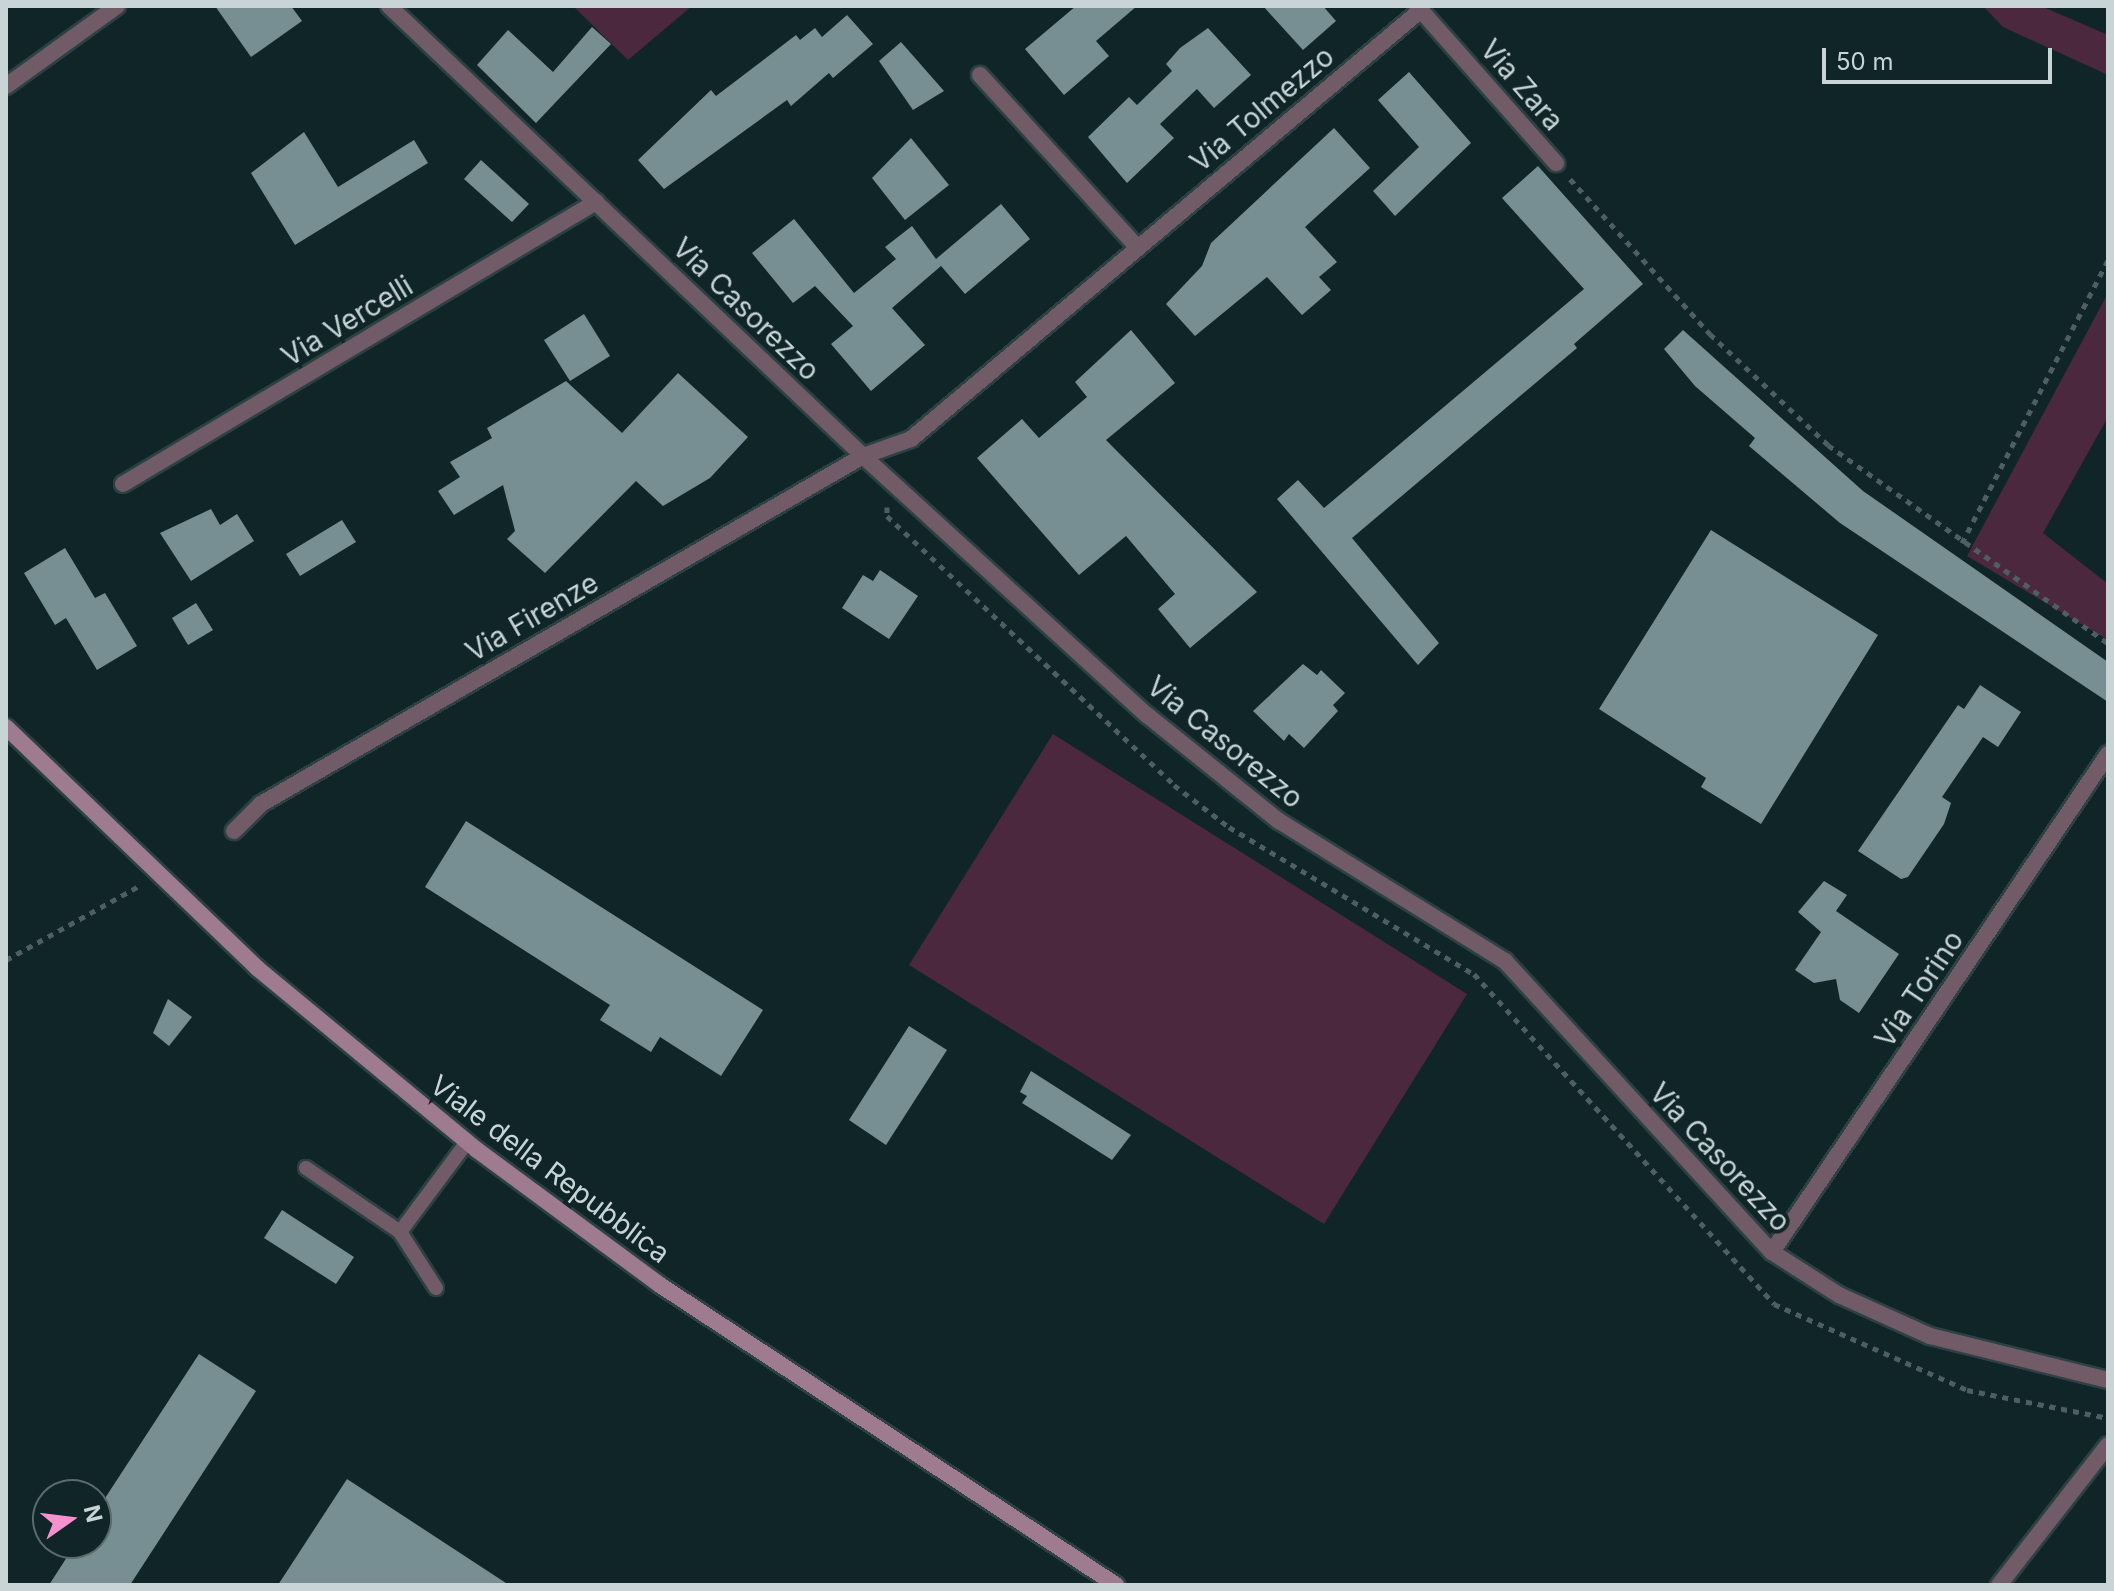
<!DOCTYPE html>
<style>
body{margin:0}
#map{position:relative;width:2114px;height:1591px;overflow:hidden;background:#102528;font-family:Inter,sans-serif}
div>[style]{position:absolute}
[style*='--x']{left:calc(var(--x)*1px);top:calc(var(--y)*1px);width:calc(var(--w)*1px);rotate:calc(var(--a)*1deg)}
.green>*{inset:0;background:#4b283d}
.building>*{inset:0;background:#778f92}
.path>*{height:5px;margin-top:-2.5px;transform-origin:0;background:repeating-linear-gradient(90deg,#4d5f61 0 6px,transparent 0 12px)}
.roads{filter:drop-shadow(2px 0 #2d4144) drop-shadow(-2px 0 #2d4144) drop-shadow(0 2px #2d4144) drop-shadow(0 -2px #2d4144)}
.lane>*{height:14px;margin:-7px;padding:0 7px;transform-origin:7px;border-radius:7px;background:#715b67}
.street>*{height:16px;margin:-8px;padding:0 8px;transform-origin:8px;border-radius:8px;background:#715b67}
.secondary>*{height:16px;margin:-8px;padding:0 8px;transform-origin:8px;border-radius:8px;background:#9e7b8e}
span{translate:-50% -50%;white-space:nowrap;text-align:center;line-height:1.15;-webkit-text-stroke:8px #102528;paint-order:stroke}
.street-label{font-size:28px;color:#c8d4d6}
.frame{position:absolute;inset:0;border:8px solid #c8d4d6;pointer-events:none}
.north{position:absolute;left:32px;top:1479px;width:80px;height:80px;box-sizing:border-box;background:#102528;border:2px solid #5a6b6e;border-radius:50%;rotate:76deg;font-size:22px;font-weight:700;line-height:32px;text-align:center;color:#c8d4d6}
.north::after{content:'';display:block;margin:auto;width:28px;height:36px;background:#f790cd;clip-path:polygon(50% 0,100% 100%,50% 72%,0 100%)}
.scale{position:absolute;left:1822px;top:48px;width:230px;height:36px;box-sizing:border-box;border:4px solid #c8d4d6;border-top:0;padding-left:10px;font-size:24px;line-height:28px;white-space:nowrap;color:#c8d4d6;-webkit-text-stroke:6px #102528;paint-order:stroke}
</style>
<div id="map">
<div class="green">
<i style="clip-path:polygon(573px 6px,692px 6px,628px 60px)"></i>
<i style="clip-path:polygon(1983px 6px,2041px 6px,2108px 35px,2108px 75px,2003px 27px)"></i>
<i style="clip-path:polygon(2108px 293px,2108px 417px,2043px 533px,2108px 584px,2108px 640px,1967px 556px)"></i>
<i style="clip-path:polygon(1053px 734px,1467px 994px,1324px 1224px,909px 965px)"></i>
</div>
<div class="building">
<i style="clip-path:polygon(215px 6px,291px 6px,302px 21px,251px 57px)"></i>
<i style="clip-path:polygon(1076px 6px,1137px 6px,1096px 41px,1109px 56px,1064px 95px,1025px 49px)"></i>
<i style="clip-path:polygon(1263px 6px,1323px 6px,1336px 21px,1303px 50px)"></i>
<i style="clip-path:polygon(847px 15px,873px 44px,833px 78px,829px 73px,791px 106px,787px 100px,664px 189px,638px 160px,711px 90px,716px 96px,796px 35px,800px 40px,815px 28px,822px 37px)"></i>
<i style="clip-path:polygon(592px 27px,611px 44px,536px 123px,477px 65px,508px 30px,553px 72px)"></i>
<i style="clip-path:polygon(1208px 28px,1251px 75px,1214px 108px,1197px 89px,1160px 124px,1174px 138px,1127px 183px,1088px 137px,1129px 97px,1137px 105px,1172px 71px,1166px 64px,1180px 48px)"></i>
<i style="clip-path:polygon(901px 42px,944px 91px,913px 110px,879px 61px)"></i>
<i style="clip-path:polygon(1409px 72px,1471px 143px,1395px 216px,1373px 191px,1419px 147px,1378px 100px)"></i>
<i style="clip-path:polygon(1334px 128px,1370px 168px,1305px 227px,1337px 262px,1319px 277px,1331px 290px,1302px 315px,1267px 277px,1195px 336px,1166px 304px,1202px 266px,1211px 243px)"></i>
<i style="clip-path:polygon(304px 132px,338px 187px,414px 140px,428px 163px,295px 245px,251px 173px)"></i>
<i style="clip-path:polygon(911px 138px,949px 185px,905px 220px,872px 178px)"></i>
<i style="clip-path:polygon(481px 160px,529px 204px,512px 222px,464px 179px)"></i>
<i style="clip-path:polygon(1538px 166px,1643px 284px,1574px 344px,1577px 348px,1352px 538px,1439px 643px,1418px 665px,1277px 499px,1298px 480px,1324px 508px,1584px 289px,1502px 198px)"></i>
<i style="clip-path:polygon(1001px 204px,1030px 239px,965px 294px,936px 260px,941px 266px,892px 308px,925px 345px,871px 391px,831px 344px,853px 326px,815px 286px,793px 303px,752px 253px,794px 219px,854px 293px,896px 259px,885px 247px,912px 226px,936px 259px)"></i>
<i style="clip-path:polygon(584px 314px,610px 356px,570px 381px,544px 340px)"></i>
<i style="clip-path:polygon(1131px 330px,1175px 383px,1106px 440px,1257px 592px,1190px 648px,1158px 609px,1175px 594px,1126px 536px,1079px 575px,977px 458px,1022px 419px,1039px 438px,1087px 397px,1075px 382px)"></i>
<i style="clip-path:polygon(1683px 330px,1863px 491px,2108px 662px,2108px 702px,1840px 523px,1749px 446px,1755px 438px,1695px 386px,1664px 349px)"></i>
<i style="clip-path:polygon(678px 373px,748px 437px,710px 478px,663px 506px,636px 481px,545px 573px,507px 539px,515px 531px,503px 485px,454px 515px,438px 491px,460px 477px,450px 462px,492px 438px,487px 428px,566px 381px,622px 433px)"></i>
<i style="clip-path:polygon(211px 509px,220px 525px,237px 514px,254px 541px,191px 581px,160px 533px)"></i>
<i style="clip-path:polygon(342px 520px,356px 542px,300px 576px,286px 554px)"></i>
<i style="clip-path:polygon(1711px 530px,1878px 635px,1761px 824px,1701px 787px,1706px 778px,1599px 709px)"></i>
<i style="clip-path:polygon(65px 548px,95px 598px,105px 593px,137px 646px,97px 670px,66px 618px,55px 625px,24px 573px)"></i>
<i style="clip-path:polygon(880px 570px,918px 596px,889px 639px,842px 608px,863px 575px,873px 581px)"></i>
<i style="clip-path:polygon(196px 603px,213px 630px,188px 645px,172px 618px)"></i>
<i style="clip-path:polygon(1303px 664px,1317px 675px,1321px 670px,1345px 693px,1333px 705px,1338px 711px,1304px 748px,1289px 734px,1284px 741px,1253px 711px)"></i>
<i style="clip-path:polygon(1980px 685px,2021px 712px,1998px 747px,1983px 737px,1942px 797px,1951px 803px,1944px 824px,1908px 877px,1901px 879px,1858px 851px,1958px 705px,1964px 709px)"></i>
<i style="clip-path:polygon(466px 821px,763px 1010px,721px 1076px,660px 1037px,651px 1052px,600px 1020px,610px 1005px,425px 887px)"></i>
<i style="clip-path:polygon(1824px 881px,1847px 895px,1836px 911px,1899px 954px,1859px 1013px,1840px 1000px,1836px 979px,1814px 983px,1795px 970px,1821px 932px,1798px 912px)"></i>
<i style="clip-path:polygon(168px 999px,192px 1017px,169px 1046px,153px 1033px)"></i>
<i style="clip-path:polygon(909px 1026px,947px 1050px,886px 1145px,849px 1120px)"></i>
<i style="clip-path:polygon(1031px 1071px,1131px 1135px,1112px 1160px,1022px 1103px,1027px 1096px,1020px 1092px)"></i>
<i style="clip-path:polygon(282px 1210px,354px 1257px,336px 1284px,264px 1238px)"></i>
<i style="clip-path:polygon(199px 1354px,256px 1391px,130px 1585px,49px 1585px,76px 1543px,96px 1543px,96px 1512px)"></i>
<i style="clip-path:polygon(347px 1479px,509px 1585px,278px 1585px)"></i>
</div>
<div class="path">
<i style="--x:1570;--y:179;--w:209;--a:47.9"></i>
<i style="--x:1710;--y:334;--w:162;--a:43.2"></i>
<i style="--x:1828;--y:445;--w:343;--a:35.3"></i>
<i style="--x:887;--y:507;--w:9;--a:90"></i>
<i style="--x:887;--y:516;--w:393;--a:43.1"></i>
<i style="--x:1174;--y:785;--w:69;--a:37.4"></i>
<i style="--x:1229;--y:827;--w:286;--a:31"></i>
<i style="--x:1474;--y:974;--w:446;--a:47.7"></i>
<i style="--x:1774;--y:1304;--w:211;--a:24"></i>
<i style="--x:1967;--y:1390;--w:144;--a:11.2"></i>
<i style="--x:1962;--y:543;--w:318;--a:-62.7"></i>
<i style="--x:6;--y:960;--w:154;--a:-29.1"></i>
</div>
<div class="roads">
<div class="lane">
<i style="--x:306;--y:1168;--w:114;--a:34.2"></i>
<i style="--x:436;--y:1288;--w:67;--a:-122.7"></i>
<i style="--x:400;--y:1232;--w:112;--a:-53.3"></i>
</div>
<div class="street">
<i style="--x:389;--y:6;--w:654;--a:43.51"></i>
<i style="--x:863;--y:456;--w:384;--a:42.4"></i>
<i style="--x:1147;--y:715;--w:169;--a:38.8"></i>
<i style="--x:1279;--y:821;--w:266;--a:31.8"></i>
<i style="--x:1505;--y:961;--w:395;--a:47.5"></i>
<i style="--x:1772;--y:1252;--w:80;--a:32.7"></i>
<i style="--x:1839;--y:1295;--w:100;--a:24.3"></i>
<i style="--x:1930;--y:1336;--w:183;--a:13.9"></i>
<i style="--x:1417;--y:6;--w:210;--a:48.5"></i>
<i style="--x:980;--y:75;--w:234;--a:47.6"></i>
<i style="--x:6;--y:86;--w:137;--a:-35.8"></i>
<i style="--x:123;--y:484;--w:551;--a:-30.8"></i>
<i style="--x:234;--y:831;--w:38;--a:-45"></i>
<i style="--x:261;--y:804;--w:695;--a:-30.03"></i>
<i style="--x:863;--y:456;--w:51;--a:-19.5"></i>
<i style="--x:911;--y:439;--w:666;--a:-40.07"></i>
<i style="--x:1772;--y:1252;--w:601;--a:-55.99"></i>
<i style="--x:1999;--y:1585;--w:177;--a:-52.1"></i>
</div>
<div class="secondary">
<i style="--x:6;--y:727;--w:348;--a:43.8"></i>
<i style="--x:257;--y:968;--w:286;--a:39.6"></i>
<i style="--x:477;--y:1150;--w:227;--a:36.4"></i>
<i style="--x:660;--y:1285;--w:546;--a:33.34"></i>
</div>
</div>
<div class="street-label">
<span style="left:1522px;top:85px;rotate:49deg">Via Zara</span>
<span style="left:1262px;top:109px;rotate:-40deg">Via Tolmezzo</span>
<span style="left:746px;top:309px;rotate:44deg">Via Casorezzo</span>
<span style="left:347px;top:321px;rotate:-31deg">Via Vercelli</span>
<span style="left:532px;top:617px;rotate:-30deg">Via Firenze</span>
<span style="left:1225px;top:742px;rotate:39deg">Via Casorezzo</span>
<span style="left:1919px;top:989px;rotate:-56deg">Via Torino</span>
<span style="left:1720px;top:1157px;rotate:47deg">Via Casorezzo</span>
<span style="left:550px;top:1169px;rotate:37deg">Viale della Repubblica</span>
</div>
<div class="frame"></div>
<div class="north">N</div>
<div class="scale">50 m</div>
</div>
